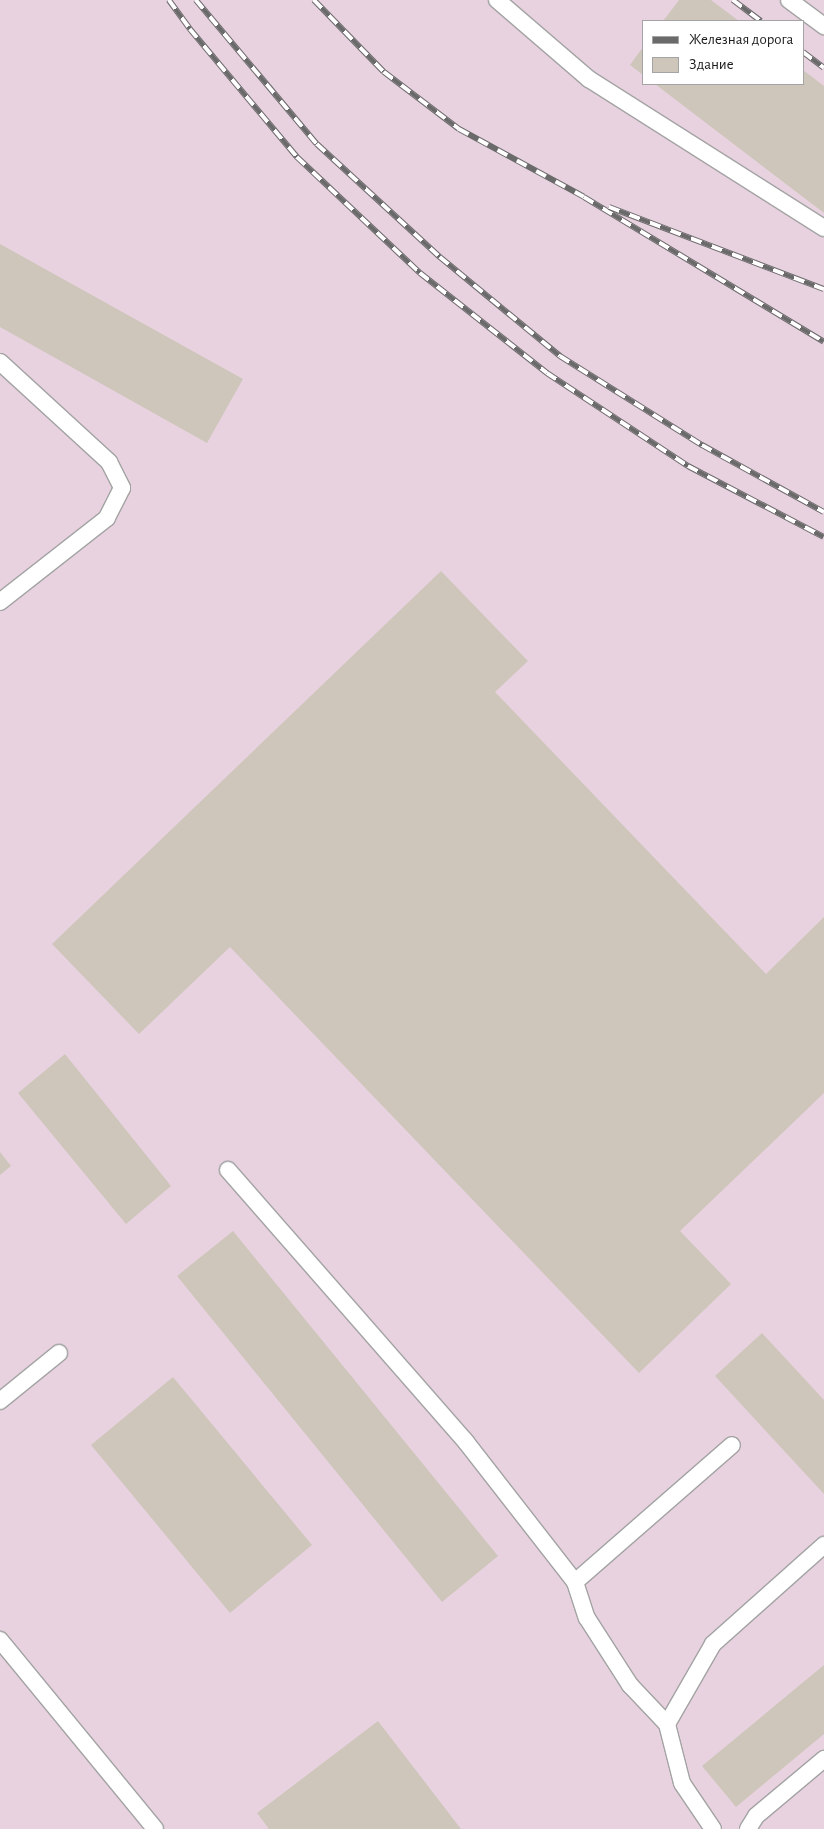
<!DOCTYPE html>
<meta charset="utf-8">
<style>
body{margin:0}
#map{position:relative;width:824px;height:1829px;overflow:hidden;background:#efece1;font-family:"Alegreya Sans",sans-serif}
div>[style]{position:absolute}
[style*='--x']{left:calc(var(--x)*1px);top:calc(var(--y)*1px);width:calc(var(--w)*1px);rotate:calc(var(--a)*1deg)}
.industrial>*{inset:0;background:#e8d2e0}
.building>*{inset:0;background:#cec6ba}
.roads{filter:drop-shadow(1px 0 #a3a3a3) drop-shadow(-1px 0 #a3a3a3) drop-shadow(0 1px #a3a3a3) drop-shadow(0 -1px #a3a3a3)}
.service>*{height:16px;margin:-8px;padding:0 8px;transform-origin:8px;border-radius:8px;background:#fff}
.rail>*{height:5.5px;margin-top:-2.75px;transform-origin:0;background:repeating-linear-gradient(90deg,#fff 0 11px,#6a6a6a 0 22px);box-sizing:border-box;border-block:1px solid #6a6a6a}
span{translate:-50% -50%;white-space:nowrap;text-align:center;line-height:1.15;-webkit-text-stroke:5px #fff;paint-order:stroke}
.legend{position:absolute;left:642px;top:20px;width:162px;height:65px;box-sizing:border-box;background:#fff;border:1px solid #a4a4a4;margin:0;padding:6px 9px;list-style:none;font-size:15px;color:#1c1c1c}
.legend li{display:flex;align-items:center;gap:10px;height:25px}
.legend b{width:25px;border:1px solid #a4a4a4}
</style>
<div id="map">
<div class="industrial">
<i style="clip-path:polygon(evenodd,0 0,824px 0,824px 1829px,0 1829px,0 0,643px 21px,803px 21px,803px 84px,643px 84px,643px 21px)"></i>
</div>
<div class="building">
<i style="clip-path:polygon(679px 0,711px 0,739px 21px,663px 21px)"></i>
<i style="clip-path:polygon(643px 47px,643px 75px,630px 65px)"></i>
<i style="clip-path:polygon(803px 70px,824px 86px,824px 213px,655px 84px,803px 84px)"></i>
<i style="clip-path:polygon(0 244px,243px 379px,207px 443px,0 327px)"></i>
<i style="clip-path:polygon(441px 571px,528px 661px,495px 692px,766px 974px,824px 917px,824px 1093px,680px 1231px,731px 1284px,639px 1373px,230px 947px,139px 1034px,52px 944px)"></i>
<i style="clip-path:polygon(65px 1054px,171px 1186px,126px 1224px,18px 1093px)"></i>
<i style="clip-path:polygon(0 1152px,11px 1166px,0 1175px)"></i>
<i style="clip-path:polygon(233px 1231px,498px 1556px,442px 1602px,177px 1276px)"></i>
<i style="clip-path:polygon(762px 1333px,824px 1400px,824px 1494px,715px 1376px)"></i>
<i style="clip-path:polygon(173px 1377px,312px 1545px,230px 1613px,91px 1445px)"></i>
<i style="clip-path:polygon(824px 1665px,824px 1734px,736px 1807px,702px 1766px)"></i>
<i style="clip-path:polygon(378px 1721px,461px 1829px,269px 1829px,257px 1813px)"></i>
</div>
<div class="roads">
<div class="service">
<i style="--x:497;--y:0;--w:121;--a:40.7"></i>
<i style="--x:589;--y:79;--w:278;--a:32.4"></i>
<i style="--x:789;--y:0;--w:44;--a:36.6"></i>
<i style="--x:0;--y:362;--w:148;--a:42.5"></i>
<i style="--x:109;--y:462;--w:29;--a:63"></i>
<i style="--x:122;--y:488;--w:34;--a:117"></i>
<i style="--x:107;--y:518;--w:136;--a:141.9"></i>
<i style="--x:228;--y:1170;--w:361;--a:48.8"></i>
<i style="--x:466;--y:1442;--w:177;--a:52.1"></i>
<i style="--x:575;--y:1582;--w:38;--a:72"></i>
<i style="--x:587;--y:1618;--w:80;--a:57.3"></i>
<i style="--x:630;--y:1685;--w:54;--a:46.5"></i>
<i style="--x:0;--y:1401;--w:76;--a:-39.1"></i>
<i style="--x:575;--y:1582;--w:208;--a:-41.1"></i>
<i style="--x:0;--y:1640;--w:244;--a:50.6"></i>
<i style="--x:713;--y:1829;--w:55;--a:-124"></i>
<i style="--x:682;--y:1783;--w:61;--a:-104.3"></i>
<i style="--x:667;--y:1724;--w:92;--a:-60.1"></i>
<i style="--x:713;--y:1644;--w:149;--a:-41.7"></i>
<i style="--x:748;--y:1829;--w:15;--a:-58"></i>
<i style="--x:756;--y:1816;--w:89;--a:-40"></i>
</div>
</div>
<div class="rail">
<i style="--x:169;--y:0;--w:36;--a:54"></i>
<i style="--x:190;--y:29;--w:167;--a:50.1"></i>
<i style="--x:297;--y:157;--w:169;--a:43.3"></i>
<i style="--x:420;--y:273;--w:162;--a:38.2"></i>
<i style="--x:547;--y:373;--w:169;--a:33.4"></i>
<i style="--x:688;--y:466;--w:153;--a:27.6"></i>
<i style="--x:196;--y:0;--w:188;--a:50"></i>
<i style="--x:317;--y:144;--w:167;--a:42.6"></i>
<i style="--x:440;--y:257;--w:156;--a:39.5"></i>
<i style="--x:560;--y:356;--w:168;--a:32.1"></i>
<i style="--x:702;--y:445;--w:139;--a:28.8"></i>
<i style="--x:314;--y:0;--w:100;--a:45.8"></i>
<i style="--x:384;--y:72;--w:94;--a:37.2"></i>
<i style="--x:459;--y:129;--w:142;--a:28.5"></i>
<i style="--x:584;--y:197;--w:280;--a:31.1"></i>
<i style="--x:733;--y:0;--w:35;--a:37"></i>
<i style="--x:803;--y:52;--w:26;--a:37"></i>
<i style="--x:609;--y:207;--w:230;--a:20.9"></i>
</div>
<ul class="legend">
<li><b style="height:6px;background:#6a6a6a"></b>Железная дорога</li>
<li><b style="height:14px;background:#cec6ba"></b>Здание</li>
</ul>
</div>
